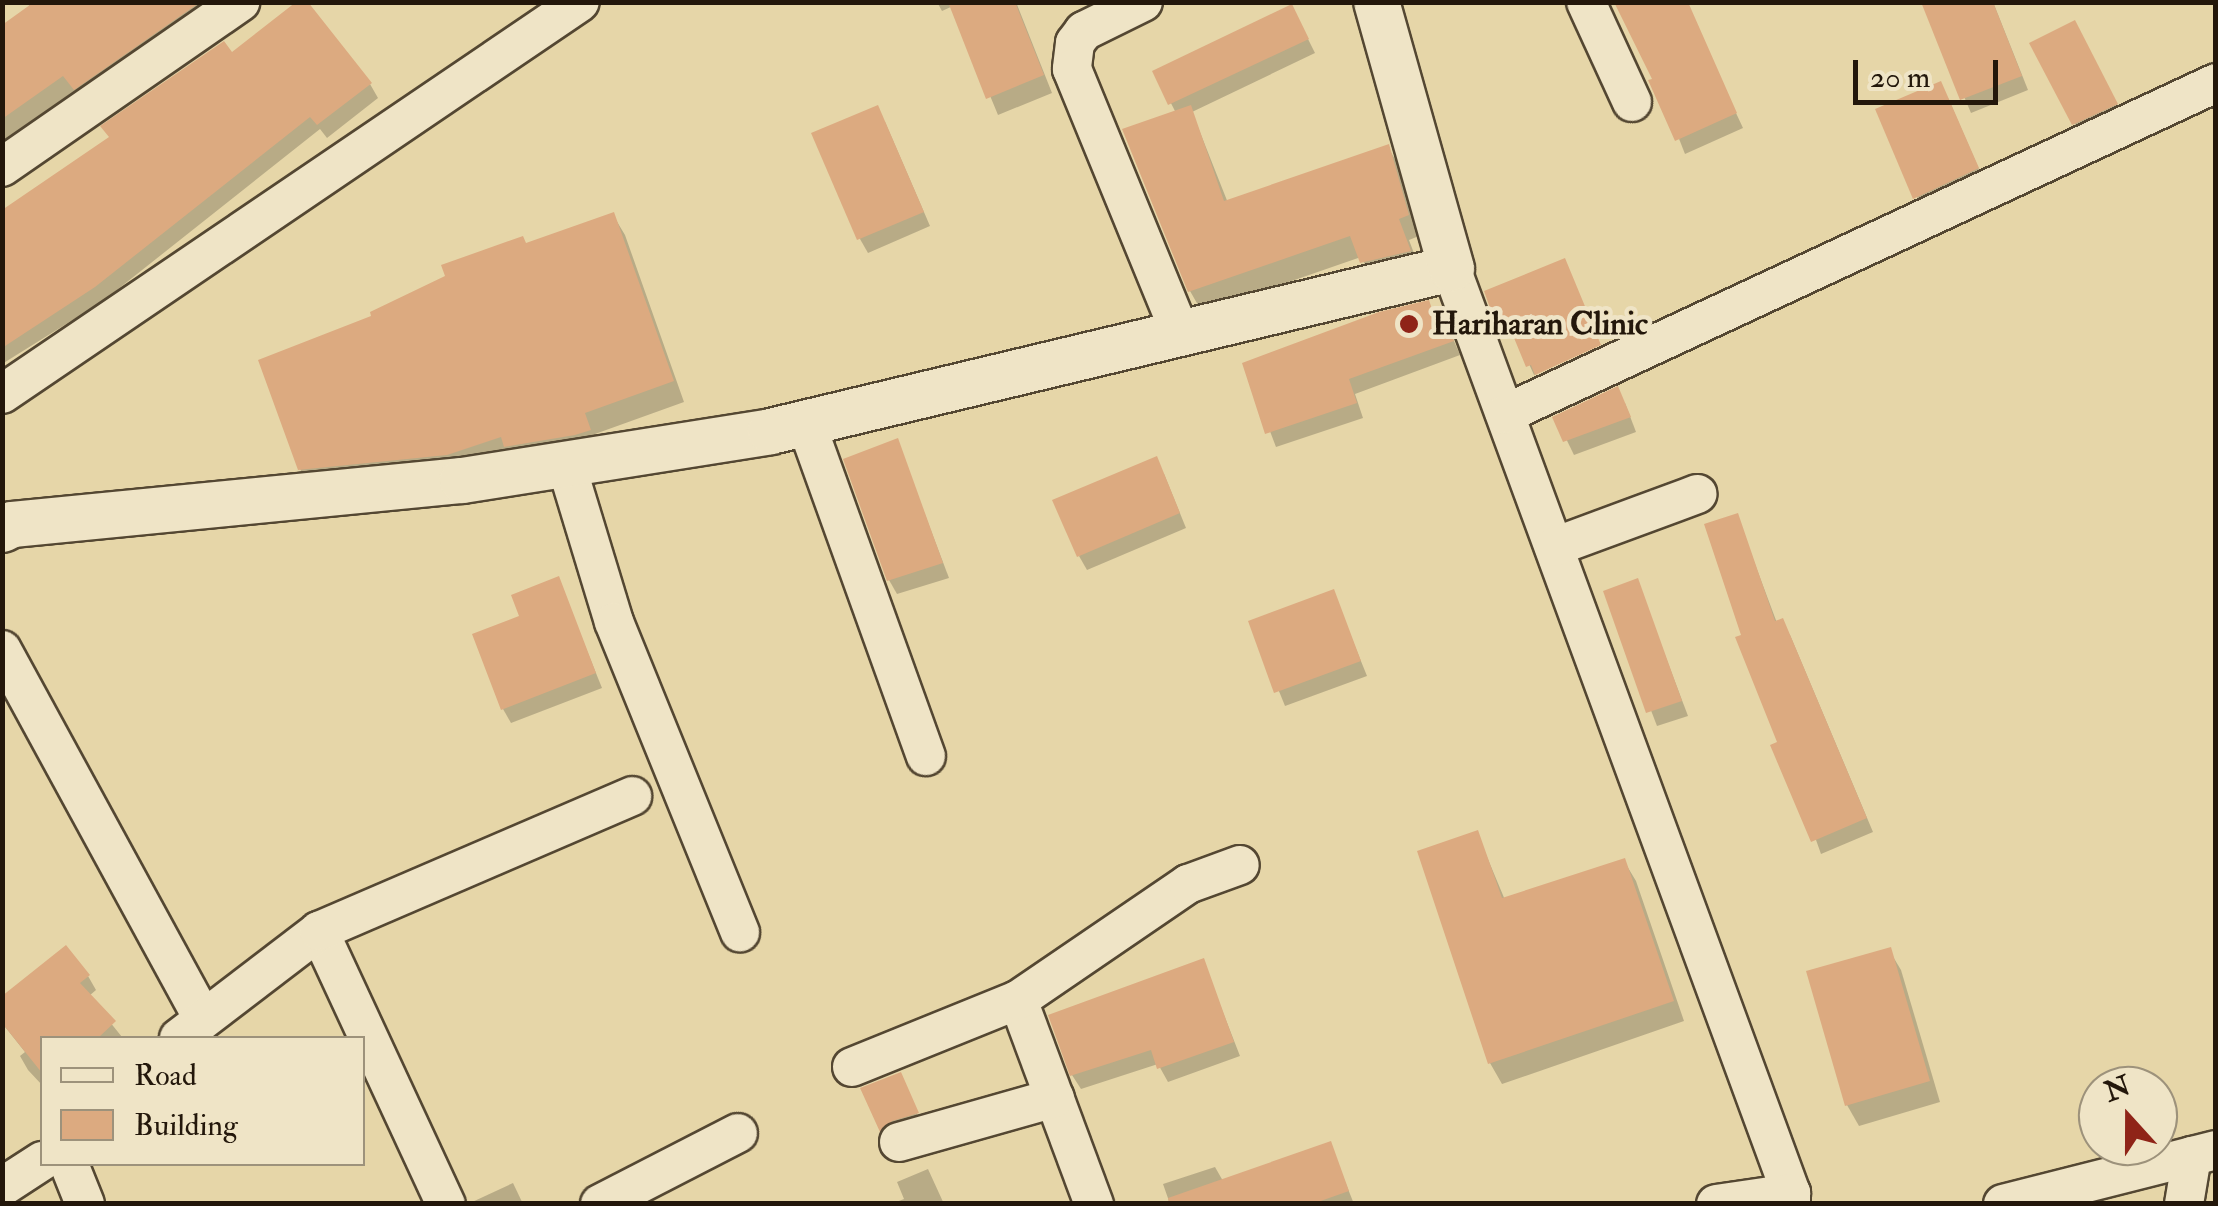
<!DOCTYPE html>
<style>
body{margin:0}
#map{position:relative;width:2218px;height:1206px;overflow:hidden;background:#e6d6a8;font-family:"IM FELL Double Pica",serif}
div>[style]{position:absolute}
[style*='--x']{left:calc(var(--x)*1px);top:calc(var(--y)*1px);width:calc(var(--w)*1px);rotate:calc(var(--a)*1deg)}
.shadow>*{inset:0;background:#0003}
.building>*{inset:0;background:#dcaa80}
.roads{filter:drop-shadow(2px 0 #544732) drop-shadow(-2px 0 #544732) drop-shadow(0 2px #544732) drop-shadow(0 -2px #544732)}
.minor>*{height:38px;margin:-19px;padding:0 19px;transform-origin:19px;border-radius:19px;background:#efe4c6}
.tertiary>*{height:45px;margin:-22.5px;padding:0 22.5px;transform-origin:22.5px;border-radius:22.5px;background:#efe4c6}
.dots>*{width:28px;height:28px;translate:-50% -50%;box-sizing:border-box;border:5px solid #efe4c6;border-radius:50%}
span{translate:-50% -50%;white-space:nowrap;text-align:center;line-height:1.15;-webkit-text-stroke:9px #efe4c6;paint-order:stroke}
.poi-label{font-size:32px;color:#23170b;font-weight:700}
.left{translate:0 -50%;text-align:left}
.frame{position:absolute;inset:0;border:5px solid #23170b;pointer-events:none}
.legend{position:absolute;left:40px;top:1036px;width:325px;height:130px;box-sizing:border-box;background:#efe4c6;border:2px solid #9d927b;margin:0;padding:12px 18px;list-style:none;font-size:30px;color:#23170b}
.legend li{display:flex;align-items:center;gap:20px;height:50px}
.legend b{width:50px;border:2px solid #9d927b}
.north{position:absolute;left:2078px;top:1066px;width:100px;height:100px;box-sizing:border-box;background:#efe4c6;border:2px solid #9d927b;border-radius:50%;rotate:339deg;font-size:28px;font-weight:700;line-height:40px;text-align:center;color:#23170b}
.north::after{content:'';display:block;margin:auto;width:35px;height:45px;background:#8f2418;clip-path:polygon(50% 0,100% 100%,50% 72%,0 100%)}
.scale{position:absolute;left:1853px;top:60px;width:145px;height:45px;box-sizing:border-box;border:5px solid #23170b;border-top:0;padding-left:12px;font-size:30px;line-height:35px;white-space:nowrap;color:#23170b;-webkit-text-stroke:8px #efe4c6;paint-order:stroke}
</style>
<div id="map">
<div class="shadow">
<i style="clip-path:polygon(205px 2px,206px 5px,2px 146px,2px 28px,30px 8px,28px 3px)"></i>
<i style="clip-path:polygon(937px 2px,1016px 2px,1052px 93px,998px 115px,953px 6px,942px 11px)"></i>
<i style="clip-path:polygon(1684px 2px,1743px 128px,1685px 154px,1656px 80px)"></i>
<i style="clip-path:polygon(1924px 2px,1993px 2px,2028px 90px,1971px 113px)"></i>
<i style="clip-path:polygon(1299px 21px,1315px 53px,1192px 112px,1228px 203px,1388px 147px,1400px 168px,1419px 236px,1409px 240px,1421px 272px,1375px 283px,1361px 257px,1202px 312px,1190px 291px,1176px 113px,1155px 72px)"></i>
<i style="clip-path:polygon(2082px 37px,2124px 118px,2082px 138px,2033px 44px)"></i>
<i style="clip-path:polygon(370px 84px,378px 98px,327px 138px,320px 129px,103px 301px,2px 364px,2px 215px)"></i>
<i style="clip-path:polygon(1948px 98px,1985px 183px,1924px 212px,1878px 111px)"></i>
<i style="clip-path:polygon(885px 122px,930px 226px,868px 253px,860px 239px)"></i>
<i style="clip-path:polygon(613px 215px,625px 235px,684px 402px,595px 434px,601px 451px,312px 490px,300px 469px,374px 317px,526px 246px)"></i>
<i style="clip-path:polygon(1487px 293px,1599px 342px,1534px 375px,1516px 335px,1506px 338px,1498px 324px)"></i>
<i style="clip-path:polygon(1428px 303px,1434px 314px,1441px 311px,1460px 355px,1355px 394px,1363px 418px,1276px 447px,1245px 365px)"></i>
<i style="clip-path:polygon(1601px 347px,1607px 360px,1535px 378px)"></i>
<i style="clip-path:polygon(1625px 403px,1636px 432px,1574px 455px,1556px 418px)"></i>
<i style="clip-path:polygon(897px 441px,949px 578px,897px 594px,889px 580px)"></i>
<i style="clip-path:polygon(1164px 474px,1186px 528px,1087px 570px,1079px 556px)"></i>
<i style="clip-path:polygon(1737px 516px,1777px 623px,1790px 635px,1873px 832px,1821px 854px,1744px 637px)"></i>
<i style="clip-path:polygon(558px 579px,602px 688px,511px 723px,503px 709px,522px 618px)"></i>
<i style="clip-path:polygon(1637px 581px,1688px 716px,1657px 726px,1606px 593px)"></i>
<i style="clip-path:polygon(1333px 592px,1367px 676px,1285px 706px,1251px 622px)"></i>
<i style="clip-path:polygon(1477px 833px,1505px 900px,1624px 861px,1636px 881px,1684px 1021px,1502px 1084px,1490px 1063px,1420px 853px)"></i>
<i style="clip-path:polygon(1889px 950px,1901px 970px,1940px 1102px,1859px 1126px,1847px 1105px,1809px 973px)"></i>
<i style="clip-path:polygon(1203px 961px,1240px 1056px,1168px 1082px,1158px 1064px,1081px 1089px,1072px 1075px)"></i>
<i style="clip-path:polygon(88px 976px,96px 990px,89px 996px,122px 1037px,42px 1038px,42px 1085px,28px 1070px,20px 1056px,25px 1052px,2px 1023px)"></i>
<i style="clip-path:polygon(903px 1081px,920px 1120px,885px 1136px,864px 1089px)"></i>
<i style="clip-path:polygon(1330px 1144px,1354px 1204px,1170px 1204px,1163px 1184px,1215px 1167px,1223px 1181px)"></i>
<i style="clip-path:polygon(928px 1169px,944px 1204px,891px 1204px,904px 1199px,897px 1182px)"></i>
<i style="clip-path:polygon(513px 1183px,523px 1204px,470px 1204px,470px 1203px)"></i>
</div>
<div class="building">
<i style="clip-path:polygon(34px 2px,193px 2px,196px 5px,74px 90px,63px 76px,2px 119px,2px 25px)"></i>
<i style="clip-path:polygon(296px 2px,308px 2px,372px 83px,317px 125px,310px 117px,95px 287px,2px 348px,2px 210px,109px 137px,100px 126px,224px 41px,232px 52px)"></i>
<i style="clip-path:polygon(948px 2px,1015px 2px,1044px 75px,986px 99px)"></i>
<i style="clip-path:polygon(1614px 2px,1688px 2px,1737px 113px,1675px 141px,1648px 80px,1652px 79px)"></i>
<i style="clip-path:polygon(1921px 2px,1993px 2px,2022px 76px,1960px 100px)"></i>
<i style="clip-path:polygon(1292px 4px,1309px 39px,1168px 105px,1152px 71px)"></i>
<i style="clip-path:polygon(2075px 20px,2118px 104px,2072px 125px,2029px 43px)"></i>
<i style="clip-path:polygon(1941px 81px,1979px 168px,1913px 199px,1875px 109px)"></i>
<i style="clip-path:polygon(878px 105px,924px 212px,857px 240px,811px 133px)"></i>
<i style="clip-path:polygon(1191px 105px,1224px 201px,1389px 144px,1409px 215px,1399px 219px,1411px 251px,1360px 263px,1350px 236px,1188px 292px,1122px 129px)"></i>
<i style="clip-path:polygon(614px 212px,674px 381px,585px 413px,591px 430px,575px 435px,504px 447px,501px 437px,447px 455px,298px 470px,258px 360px,371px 316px,370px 312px,445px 276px,441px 265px,523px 236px,526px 243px)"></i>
<i style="clip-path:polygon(1565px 258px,1601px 345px,1535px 375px,1531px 365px,1526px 367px,1507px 321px,1496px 325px,1484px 291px)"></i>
<i style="clip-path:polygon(1429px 300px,1433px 312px,1442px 308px,1454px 341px,1349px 379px,1357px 403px,1265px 434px,1242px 363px,1379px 312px)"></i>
<i style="clip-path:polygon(1618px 386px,1631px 417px,1563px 442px,1552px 417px)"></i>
<i style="clip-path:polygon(898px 438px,943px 563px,887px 581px,843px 459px)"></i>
<i style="clip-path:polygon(1157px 456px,1180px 513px,1077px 557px,1052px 500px)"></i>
<i style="clip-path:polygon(1738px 513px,1775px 621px,1783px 618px,1867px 818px,1811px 842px,1770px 745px,1777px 742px,1735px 637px,1741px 635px,1704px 524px)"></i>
<i style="clip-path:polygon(559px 576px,596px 673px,501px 710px,472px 634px,519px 616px,511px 595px)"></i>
<i style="clip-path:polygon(1638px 578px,1682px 701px,1646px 713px,1603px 591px)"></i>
<i style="clip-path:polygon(1334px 589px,1361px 661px,1274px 693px,1248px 621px)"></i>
<i style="clip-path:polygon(1478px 830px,1502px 898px,1625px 858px,1674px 1001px,1488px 1064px,1417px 851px)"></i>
<i style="clip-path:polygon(66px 945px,90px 975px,80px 983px,116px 1021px,98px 1038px,42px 1038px,42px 1073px,2px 1023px,2px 996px)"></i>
<i style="clip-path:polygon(1891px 947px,1930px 1081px,1845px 1106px,1806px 971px)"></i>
<i style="clip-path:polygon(1204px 958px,1234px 1042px,1157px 1069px,1151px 1050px,1070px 1076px,1048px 1015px)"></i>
<i style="clip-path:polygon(901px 1072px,919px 1113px,892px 1121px,880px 1132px,860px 1088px)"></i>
<i style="clip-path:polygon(1331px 1141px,1349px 1191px,1312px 1204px,1169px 1204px,1168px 1198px)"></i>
</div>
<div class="roads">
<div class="minor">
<i style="--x:1143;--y:2;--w:66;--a:153.8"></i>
<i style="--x:1084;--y:31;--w:15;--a:127"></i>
<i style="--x:1075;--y:43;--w:26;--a:97"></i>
<i style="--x:1072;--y:69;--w:284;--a:67.7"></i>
<i style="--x:1586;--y:2;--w:110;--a:65.3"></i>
<i style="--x:2;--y:167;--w:290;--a:-34.7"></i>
<i style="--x:1451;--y:268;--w:986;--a:69.82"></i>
<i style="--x:1791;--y:1193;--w:11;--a:90"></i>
<i style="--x:2;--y:394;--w:698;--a:-34.15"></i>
<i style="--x:1505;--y:414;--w:784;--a:-24.96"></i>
<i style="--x:806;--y:423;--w:354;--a:70.2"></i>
<i style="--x:566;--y:464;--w:165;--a:73.1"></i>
<i style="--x:614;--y:622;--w:335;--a:67.9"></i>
<i style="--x:1554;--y:547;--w:153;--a:-20.3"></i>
<i style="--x:2;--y:650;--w:418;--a:61.4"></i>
<i style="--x:319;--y:931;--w:301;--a:65.1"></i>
<i style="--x:1018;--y:1000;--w:218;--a:69.6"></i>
<i style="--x:179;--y:1038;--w:176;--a:-37.4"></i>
<i style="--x:319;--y:931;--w:341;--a:-23.3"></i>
<i style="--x:852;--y:1067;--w:179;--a:-22"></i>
<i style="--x:1018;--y:1000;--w:206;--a:-34.3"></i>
<i style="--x:1188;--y:884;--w:55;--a:-20.1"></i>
<i style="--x:899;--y:1142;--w:162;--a:-15.8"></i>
<i style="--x:69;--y:1164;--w:43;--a:68.2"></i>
<i style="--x:2;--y:1187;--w:48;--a:-33"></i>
<i style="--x:600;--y:1204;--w:155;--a:-27.2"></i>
<i style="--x:1716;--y:1204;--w:76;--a:-8.3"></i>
<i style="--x:2003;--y:1204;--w:220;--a:-14.2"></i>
<i style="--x:2184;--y:1204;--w:49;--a:-80.5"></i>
</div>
<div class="tertiary">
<i style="--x:2;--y:529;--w:11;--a:-27"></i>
<i style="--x:12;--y:524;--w:452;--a:-5.6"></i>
<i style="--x:462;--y:480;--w:312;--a:-9"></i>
<i style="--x:770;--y:431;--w:700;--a:-13.46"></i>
<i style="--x:1451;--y:268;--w:276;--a:-105.7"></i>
</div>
</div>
<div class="dots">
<i style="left:1409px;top:324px;background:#8f2418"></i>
</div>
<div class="poi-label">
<span class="left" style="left:1432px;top:324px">Hariharan Clinic</span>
</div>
<div class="frame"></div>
<ul class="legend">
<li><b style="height:12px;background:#efe4c6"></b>Road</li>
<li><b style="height:28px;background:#dcaa80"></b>Building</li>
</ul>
<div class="north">N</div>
<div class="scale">20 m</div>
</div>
